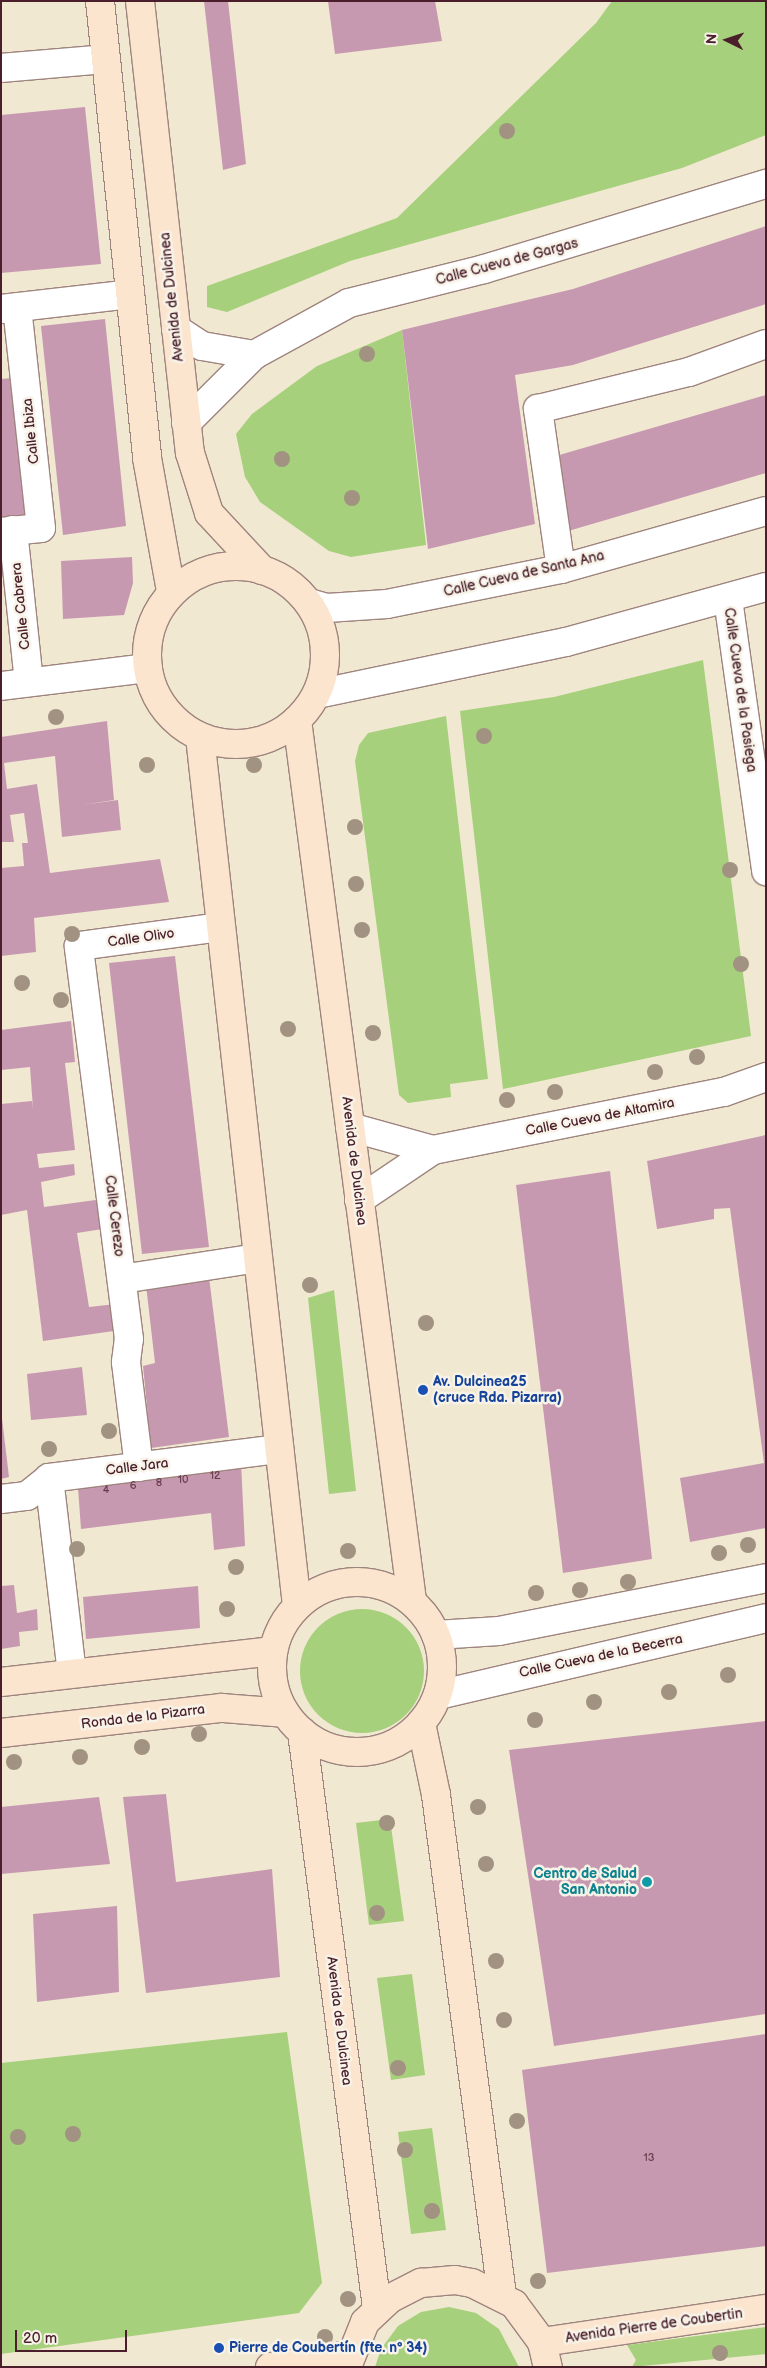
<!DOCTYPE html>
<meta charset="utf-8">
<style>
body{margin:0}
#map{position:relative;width:767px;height:2368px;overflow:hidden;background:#f1e8d1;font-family:"Balsamiq Sans",sans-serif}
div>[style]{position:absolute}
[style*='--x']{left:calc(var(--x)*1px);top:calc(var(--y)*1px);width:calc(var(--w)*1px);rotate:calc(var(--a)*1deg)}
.green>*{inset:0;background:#a6d07c}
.round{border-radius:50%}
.building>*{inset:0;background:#c799b1}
.roads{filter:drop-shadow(1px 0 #9e847e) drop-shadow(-1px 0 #9e847e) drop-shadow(0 1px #9e847e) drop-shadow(0 -1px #9e847e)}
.street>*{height:28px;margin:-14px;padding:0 14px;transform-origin:14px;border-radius:14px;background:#fff}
.secondary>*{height:28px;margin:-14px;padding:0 14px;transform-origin:14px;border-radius:14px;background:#fce5cf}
.secondary>.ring{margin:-14px;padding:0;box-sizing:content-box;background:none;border:28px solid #fce5cf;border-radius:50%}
.trees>*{width:16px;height:16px;margin:-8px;border-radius:50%;background:#a29281}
.dots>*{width:14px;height:14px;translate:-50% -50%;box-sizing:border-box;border:2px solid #f7f3e8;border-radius:50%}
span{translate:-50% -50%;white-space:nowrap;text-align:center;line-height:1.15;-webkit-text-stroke:5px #f7f3e8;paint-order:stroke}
.number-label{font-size:11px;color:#693e4c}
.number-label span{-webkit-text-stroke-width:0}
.street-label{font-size:14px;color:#4a1f2b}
.transit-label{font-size:14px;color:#164399;font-weight:700}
.left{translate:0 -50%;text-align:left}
.culture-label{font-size:14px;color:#0d838f;font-weight:700}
.right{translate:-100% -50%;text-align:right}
.frame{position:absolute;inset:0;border:2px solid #4a1f2b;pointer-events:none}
.north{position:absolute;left:702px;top:15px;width:50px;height:50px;-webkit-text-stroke:4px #f7f3e8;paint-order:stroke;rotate:274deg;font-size:14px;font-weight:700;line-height:20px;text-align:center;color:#4a1f2b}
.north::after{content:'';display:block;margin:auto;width:18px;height:22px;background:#4a1f2b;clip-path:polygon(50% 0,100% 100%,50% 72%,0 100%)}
.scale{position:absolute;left:15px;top:2330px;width:112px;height:22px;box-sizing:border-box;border:2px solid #4a1f2b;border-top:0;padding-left:6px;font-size:15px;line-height:18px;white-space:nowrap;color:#4a1f2b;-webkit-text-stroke:4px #f7f3e8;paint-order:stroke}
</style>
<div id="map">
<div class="green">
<i style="clip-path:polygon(612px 1px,766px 1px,766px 135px,682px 168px,350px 261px,227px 312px,207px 307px,207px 286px,397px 218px,596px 23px)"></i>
<i style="clip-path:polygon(402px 330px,426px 545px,351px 557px,329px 551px,260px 502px,245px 477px,236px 434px,252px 414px,317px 366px)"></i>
<i style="clip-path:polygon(703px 660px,751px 1036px,503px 1089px,460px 711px,554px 697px)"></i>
<i style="clip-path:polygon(446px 716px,488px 1079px,450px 1084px,451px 1097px,408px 1103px,399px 1095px,355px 761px,359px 745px,368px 733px)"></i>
<i style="clip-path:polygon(334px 1290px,356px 1491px,329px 1494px,308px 1298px)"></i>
<i class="round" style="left:300px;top:1609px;width:124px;height:124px"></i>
<i style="clip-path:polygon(390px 1819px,404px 1921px,369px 1925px,356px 1823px)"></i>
<i style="clip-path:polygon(412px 1974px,425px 2075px,391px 2080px,377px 1978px)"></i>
<i style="clip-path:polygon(287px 2032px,322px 2283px,299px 2313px,1px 2354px,1px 2063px)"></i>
<i style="clip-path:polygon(432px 2128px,446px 2230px,411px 2234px,398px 2132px)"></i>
<i style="clip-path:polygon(449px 2307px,476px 2313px,499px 2329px,519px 2367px,375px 2367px,381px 2349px,398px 2326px,421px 2312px)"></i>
<i style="clip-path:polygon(766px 2327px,766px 2354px,632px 2367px,636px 2360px,627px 2345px)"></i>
</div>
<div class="building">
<i style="clip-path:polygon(204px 1px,228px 1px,246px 164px,223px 170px)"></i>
<i style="clip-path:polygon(328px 1px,435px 1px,442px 41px,335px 54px)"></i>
<i style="clip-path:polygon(85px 107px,101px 264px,1px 273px,1px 115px)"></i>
<i style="clip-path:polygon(766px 226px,766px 304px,573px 365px,515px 375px,535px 524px,428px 549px,402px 330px,573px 289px)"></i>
<i style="clip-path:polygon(105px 319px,126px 526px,63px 535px,41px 326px)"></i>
<i style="clip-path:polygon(25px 377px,29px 515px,1px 517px,1px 379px)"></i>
<i style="clip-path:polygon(766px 395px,766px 473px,558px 534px,549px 458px)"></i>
<i style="clip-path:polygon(132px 557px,133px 583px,124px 615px,63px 619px,61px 561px)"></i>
<i style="clip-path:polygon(107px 721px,114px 800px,82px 805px,118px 800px,121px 830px,62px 837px,55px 756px,4px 763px,7px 789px,37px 784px,50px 873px,160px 859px,169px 902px,34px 918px,36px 952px,1px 956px,1px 868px,24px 866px,22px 843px,28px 843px,24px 813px,10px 815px,14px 842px,1px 842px,1px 737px)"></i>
<i style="clip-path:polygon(175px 956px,209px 1247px,142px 1254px,109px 963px)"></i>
<i style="clip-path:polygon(71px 1021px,75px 1062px,65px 1063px,75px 1150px,37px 1154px,39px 1168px,74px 1164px,75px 1175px,41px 1182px,44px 1207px,103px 1199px,109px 1228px,77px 1233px,89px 1307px,125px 1303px,121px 1330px,43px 1341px,27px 1210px,1px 1215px,1px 1104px,32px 1101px,33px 1109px,30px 1067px,1px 1070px,1px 1030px)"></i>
<i style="clip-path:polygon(766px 1135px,766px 1528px,690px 1542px,680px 1478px,764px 1463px,730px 1208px,714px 1209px,714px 1219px,657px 1229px,647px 1161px)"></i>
<i style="clip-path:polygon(610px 1171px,652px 1559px,563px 1573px,516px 1185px)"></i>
<i style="clip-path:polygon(209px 1277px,229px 1437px,151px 1448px,143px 1366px,155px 1363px,146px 1285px)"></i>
<i style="clip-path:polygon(82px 1367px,87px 1415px,31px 1420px,27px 1374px)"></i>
<i style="clip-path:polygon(1px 1410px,9px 1477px,1px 1479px)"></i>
<i style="clip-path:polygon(241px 1462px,245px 1546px,214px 1550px,211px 1513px,81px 1529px,77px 1474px)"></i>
<i style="clip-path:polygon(14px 1585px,17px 1613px,37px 1609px,38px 1630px,19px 1632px,20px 1646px,1px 1649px,1px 1586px)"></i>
<i style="clip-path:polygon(198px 1586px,200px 1628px,86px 1639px,83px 1597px)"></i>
<i style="clip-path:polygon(766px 1721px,766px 2014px,554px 2046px,509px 1750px)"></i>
<i style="clip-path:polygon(166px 1794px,176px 1882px,272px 1869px,280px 1977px,146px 1993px,123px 1797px)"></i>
<i style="clip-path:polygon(99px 1797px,110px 1864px,1px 1874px,1px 1807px)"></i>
<i style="clip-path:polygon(117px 1906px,119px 1992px,37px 2002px,33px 1914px)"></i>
<i style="clip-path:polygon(766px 2034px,766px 2246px,547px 2273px,522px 2070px)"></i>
</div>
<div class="roads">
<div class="street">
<i style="--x:1;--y:68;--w:105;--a:-4.9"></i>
<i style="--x:1;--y:309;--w:130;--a:-6.6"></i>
<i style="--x:176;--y:329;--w:31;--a:33"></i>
<i style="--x:202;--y:346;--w:53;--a:9.8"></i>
<i style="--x:186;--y:423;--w:96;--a:-45"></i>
<i style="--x:254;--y:355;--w:108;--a:-28.7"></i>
<i style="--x:349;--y:303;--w:139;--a:-14.1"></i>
<i style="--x:484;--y:269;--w:295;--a:-16.8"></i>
<i style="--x:13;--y:530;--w:153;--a:84"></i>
<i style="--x:1;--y:532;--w:40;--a:-5.7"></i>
<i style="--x:41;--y:528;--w:222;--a:-96.2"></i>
<i style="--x:561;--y:569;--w:162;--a:-98.2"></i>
<i style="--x:538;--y:409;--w:155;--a:-13.8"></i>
<i style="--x:689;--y:372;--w:82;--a:-20"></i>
<i style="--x:728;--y:599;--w:275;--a:82"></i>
<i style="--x:309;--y:603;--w:19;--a:16"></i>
<i style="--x:327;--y:608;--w:60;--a:-3.8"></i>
<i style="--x:387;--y:604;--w:177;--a:-11.4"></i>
<i style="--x:561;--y:569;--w:213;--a:-15.8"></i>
<i style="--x:1;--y:686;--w:148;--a:-7"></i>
<i style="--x:317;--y:694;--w:254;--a:-11.8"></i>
<i style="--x:566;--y:642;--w:207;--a:-15.4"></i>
<i style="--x:350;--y:1127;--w:86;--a:15.5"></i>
<i style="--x:359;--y:1200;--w:89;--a:-34"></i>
<i style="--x:433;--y:1150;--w:297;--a:-11.3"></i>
<i style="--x:724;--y:1092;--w:45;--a:-19.7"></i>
<i style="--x:122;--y:1279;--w:137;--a:-8.8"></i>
<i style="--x:139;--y:1467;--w:106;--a:-97.1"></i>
<i style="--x:126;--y:1362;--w:23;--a:-83"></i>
<i style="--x:129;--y:1339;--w:396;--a:-97.3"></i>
<i style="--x:79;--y:946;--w:143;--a:-7.6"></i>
<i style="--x:49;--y:1478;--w:196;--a:83.3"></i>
<i style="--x:1;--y:1499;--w:26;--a:-7"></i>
<i style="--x:27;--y:1496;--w:28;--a:-39"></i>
<i style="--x:49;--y:1478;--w:232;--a:-7.2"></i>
<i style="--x:436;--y:1635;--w:63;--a:-3.6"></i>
<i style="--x:499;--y:1631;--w:272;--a:-11.2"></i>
<i style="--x:438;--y:1695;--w:337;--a:-13.2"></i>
</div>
<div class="secondary">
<i style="--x:100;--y:1;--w:459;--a:84.1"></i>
<i style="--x:147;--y:458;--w:136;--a:79.8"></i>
<i style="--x:140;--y:1;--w:455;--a:83.7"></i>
<i style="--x:190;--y:453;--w:63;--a:72.4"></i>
<i style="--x:209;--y:513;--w:78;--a:47.1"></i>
<i class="ring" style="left:147px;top:566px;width:150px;height:150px"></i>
<i style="--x:297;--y:720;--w:888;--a:82.56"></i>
<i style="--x:200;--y:737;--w:874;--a:83.63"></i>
<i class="ring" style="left:272px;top:1582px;width:142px;height:142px"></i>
<i style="--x:1;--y:1682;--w:274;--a:-6.5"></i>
<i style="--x:421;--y:1723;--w:74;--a:78.2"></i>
<i style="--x:436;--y:1795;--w:504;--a:82.48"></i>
<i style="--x:302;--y:1732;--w:581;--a:82.58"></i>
<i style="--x:1;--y:1733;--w:222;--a:-6.5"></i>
<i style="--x:222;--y:1708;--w:63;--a:4.5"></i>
<i style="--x:542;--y:2342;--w:226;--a:-8.4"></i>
<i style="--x:270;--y:2367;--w:80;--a:-8.6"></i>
<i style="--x:347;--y:2367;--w:48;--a:-68.2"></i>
<i style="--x:365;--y:2322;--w:35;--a:-43"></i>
<i style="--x:391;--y:2298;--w:34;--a:-27"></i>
<i style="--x:421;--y:2283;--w:34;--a:-5"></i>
<i style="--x:455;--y:2280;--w:17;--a:10"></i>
<i style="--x:472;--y:2283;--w:47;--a:26.6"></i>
<i style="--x:514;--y:2304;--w:47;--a:53.6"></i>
<i style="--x:542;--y:2342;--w:26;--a:77"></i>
</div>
</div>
<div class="trees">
<i style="left:507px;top:131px"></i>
<i style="left:367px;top:354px"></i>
<i style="left:282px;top:459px"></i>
<i style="left:352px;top:498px"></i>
<i style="left:56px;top:717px"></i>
<i style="left:484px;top:736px"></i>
<i style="left:147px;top:765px"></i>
<i style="left:254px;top:765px"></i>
<i style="left:355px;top:827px"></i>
<i style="left:730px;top:870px"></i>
<i style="left:356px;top:884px"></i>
<i style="left:362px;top:930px"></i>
<i style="left:72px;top:934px"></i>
<i style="left:741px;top:964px"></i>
<i style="left:22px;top:983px"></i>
<i style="left:61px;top:1000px"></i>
<i style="left:288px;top:1029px"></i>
<i style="left:373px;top:1033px"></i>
<i style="left:697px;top:1057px"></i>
<i style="left:655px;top:1072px"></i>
<i style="left:555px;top:1092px"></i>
<i style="left:507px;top:1100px"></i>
<i style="left:310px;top:1285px"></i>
<i style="left:426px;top:1323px"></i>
<i style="left:109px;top:1431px"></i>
<i style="left:49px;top:1449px"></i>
<i style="left:748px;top:1545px"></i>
<i style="left:77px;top:1549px"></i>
<i style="left:348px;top:1551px"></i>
<i style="left:719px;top:1553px"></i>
<i style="left:236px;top:1567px"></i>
<i style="left:628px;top:1582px"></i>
<i style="left:580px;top:1590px"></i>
<i style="left:536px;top:1593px"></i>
<i style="left:227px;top:1609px"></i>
<i style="left:728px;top:1675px"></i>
<i style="left:669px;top:1692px"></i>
<i style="left:594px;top:1702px"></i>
<i style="left:535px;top:1720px"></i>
<i style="left:199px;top:1734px"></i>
<i style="left:142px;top:1747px"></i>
<i style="left:80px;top:1757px"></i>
<i style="left:14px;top:1762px"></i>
<i style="left:478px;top:1807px"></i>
<i style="left:387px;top:1823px"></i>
<i style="left:486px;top:1864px"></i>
<i style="left:377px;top:1913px"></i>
<i style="left:496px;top:1961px"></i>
<i style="left:504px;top:2020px"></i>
<i style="left:398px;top:2068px"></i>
<i style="left:517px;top:2121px"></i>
<i style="left:73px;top:2134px"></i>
<i style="left:18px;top:2137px"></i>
<i style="left:405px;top:2150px"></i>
<i style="left:432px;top:2211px"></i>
<i style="left:538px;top:2281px"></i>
<i style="left:348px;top:2299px"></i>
<i style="left:325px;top:2337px"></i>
<i style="left:720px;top:2353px"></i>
</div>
<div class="dots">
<i style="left:423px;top:1390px;background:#1a4fb4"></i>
<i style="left:647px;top:1882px;background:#0f9aa8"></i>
<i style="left:219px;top:2348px;background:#1a4fb4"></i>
</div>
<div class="number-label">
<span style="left:215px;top:1476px">12</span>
<span style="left:183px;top:1480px">10</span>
<span style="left:159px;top:1483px">8</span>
<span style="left:133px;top:1486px">6</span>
<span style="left:106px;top:1490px">4</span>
<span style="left:649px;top:2158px">13</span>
</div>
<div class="street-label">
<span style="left:507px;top:262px;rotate:-15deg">Calle Cueva de Gargas</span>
<span style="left:172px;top:297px;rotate:-96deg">Avenida de Dulcinea</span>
<span style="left:31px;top:431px;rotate:-96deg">Calle Ibiza</span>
<span style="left:524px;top:574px;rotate:-13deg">Calle Cueva de Santa Ana</span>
<span style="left:21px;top:606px;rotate:-96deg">Calle Cabrera</span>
<span style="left:740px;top:690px;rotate:82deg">Calle Cueva de la Pasiega</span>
<span style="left:141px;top:938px;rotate:-8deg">Calle Olivo</span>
<span style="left:600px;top:1117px;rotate:-11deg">Calle Cueva de Altamira</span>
<span style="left:354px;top:1161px;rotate:83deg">Avenida de Dulcinea</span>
<span style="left:114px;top:1216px;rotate:83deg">Calle Cerezo</span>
<span style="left:137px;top:1467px;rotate:-7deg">Calle Jara</span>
<span style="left:601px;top:1656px;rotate:-12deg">Calle Cueva de la Becerra</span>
<span style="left:143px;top:1717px;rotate:-7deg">Ronda de la Pizarra</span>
<span style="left:339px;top:2021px;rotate:83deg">Avenida de Dulcinea</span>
<span style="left:654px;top:2326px;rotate:-8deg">Avenida Pierre de Coubertin</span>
</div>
<div class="transit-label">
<span class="left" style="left:433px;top:1390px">Av. Dulcinea25<br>(cruce Rda. Pizarra)</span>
<span class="left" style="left:229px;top:2348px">Pierre de Coubertín (fte. nº 34)</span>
</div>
<div class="culture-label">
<span class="right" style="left:637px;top:1882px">Centro de Salud<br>San Antonio</span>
</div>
<div class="frame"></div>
<div class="north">N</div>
<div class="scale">20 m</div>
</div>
